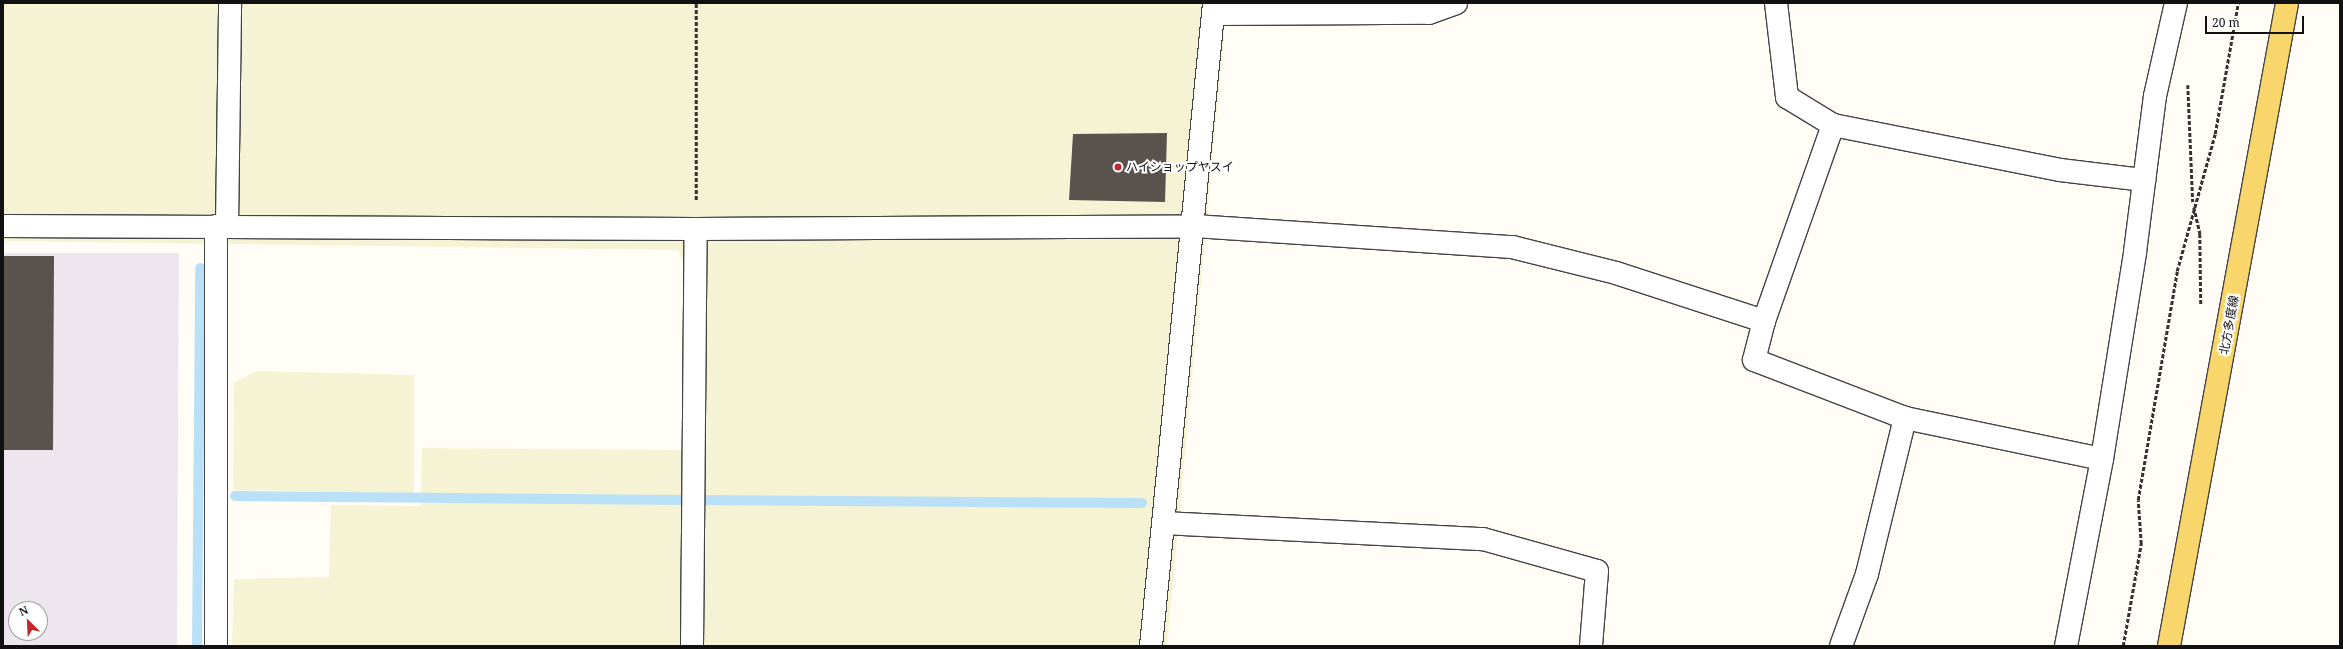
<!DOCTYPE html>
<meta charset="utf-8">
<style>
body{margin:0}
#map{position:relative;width:2343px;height:649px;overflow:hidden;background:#fffdf5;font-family:"Noto Serif","Noto Sans JP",serif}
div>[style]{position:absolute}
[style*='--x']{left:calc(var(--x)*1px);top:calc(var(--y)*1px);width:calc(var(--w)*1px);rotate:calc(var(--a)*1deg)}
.industrial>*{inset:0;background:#eee6ef}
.farmland>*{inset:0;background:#f6f3d4}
.stream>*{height:10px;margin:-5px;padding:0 5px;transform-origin:5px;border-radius:5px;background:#b9e0f7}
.building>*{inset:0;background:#5a524d}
.path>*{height:2.5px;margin-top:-1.25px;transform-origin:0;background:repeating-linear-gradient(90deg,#333 0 4px,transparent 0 6px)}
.roads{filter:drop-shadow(1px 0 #444) drop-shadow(-1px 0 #444) drop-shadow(0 1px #444) drop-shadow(0 -1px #444)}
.minor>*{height:22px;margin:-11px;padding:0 11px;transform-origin:11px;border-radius:11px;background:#fff}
.tertiary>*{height:22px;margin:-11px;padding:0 11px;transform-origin:11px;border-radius:11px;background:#fff}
.primary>*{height:22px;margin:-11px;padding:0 11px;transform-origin:11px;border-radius:11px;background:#f9d66b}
.dots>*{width:11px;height:11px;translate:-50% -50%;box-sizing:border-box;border:2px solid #fff;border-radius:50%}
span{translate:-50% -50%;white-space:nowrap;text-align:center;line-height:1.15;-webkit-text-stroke:4px #fff;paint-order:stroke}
.poi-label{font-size:12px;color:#111}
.left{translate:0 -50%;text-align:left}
.street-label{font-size:12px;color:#111}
.frame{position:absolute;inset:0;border:4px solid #111;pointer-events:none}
.north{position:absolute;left:8px;top:601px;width:40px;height:40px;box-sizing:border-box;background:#fff;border:1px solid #a0a0a0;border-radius:50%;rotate:336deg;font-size:11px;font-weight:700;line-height:16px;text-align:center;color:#111}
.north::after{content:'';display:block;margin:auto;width:14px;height:18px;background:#c4262e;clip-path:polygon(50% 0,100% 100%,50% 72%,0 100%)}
.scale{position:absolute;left:2205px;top:16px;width:99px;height:18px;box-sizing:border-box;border:2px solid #111;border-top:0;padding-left:5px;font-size:12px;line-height:14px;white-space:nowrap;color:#111;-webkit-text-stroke:3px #fff;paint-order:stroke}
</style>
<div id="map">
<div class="industrial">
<i style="clip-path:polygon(evenodd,3px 253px,179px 253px,177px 646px,3px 646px,3px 253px,16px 609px,40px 609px,40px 633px,16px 633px,16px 609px)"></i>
</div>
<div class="farmland">
<i style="clip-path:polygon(3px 3px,1227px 3px,1167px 646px,232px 646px,234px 579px,329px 577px,331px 505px,421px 506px,422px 448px,682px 450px,684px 264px,678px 250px,3px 241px)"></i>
<i style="clip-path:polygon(256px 371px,414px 375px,414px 493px,233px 490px,234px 383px)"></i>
</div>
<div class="stream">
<i style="--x:235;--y:496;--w:448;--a:0.5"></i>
<i style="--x:704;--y:500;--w:438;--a:0.4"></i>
<i style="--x:197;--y:646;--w:378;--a:-89.5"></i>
</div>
<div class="building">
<i style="clip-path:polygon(1167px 133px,1165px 202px,1069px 200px,1073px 134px)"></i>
<i style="clip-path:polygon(3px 256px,54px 256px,53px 450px,3px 450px)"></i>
</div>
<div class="path">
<i style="--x:2188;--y:85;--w:117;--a:87.6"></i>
<i style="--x:696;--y:200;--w:197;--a:-90"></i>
<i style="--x:2194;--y:207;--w:28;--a:77"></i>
<i style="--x:2200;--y:234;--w:70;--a:89.2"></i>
<i style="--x:2123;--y:646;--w:104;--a:-80"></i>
<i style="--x:2141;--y:544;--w:44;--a:-93.9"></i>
<i style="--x:2138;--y:500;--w:232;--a:-80.3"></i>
<i style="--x:2177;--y:271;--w:142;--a:-74.5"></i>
<i style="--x:2215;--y:134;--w:133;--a:-80"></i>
</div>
<div class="roads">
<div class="minor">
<i style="--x:1776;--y:3;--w:95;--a:83.3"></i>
<i style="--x:1787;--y:97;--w:54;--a:31.3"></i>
<i style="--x:1833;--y:125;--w:231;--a:11.2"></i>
<i style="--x:2060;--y:170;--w:85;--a:6.8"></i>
<i style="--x:1213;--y:14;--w:216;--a:-0.3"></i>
<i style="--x:1429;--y:13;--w:29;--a:-20"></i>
<i style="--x:227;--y:226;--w:223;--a:-89.2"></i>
<i style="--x:1194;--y:226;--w:319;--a:3.8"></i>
<i style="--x:1512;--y:247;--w:107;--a:14"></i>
<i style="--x:1616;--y:273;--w:156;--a:18"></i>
<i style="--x:1764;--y:321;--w:40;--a:104.4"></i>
<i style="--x:1754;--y:360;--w:162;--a:21"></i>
<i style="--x:1905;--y:418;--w:201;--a:11.8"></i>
<i style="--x:1764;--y:321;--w:208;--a:-70.6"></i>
<i style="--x:1164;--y:523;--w:319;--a:2.9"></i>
<i style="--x:1483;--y:539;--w:118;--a:15.7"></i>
<i style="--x:1597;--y:571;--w:75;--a:94.6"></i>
<i style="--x:692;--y:646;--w:417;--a:-89.5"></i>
<i style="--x:1841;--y:646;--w:77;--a:-70.1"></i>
<i style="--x:1867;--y:574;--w:161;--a:-76.3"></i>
<i style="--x:2066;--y:646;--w:190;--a:-79.1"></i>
<i style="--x:2102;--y:459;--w:210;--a:-80.9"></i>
<i style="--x:2135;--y:252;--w:157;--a:-82.7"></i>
<i style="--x:2155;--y:96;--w:95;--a:-77.3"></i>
</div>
<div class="tertiary">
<i style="--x:3;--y:226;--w:693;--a:0.25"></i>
<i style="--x:696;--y:229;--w:498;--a:-0.3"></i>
<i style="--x:216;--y:226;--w:420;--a:90"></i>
<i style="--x:1151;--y:646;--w:646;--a:-84.4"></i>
</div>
<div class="primary">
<i style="--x:2169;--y:646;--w:654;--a:-79.6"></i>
</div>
</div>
<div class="dots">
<i style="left:1118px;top:167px;background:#c4262e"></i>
</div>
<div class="poi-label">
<span class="left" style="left:1126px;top:167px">ハイショップヤスイ</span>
</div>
<div class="street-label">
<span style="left:2229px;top:325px;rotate:-80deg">北方多度線</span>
</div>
<div class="frame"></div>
<div class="north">N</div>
<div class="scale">20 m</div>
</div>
